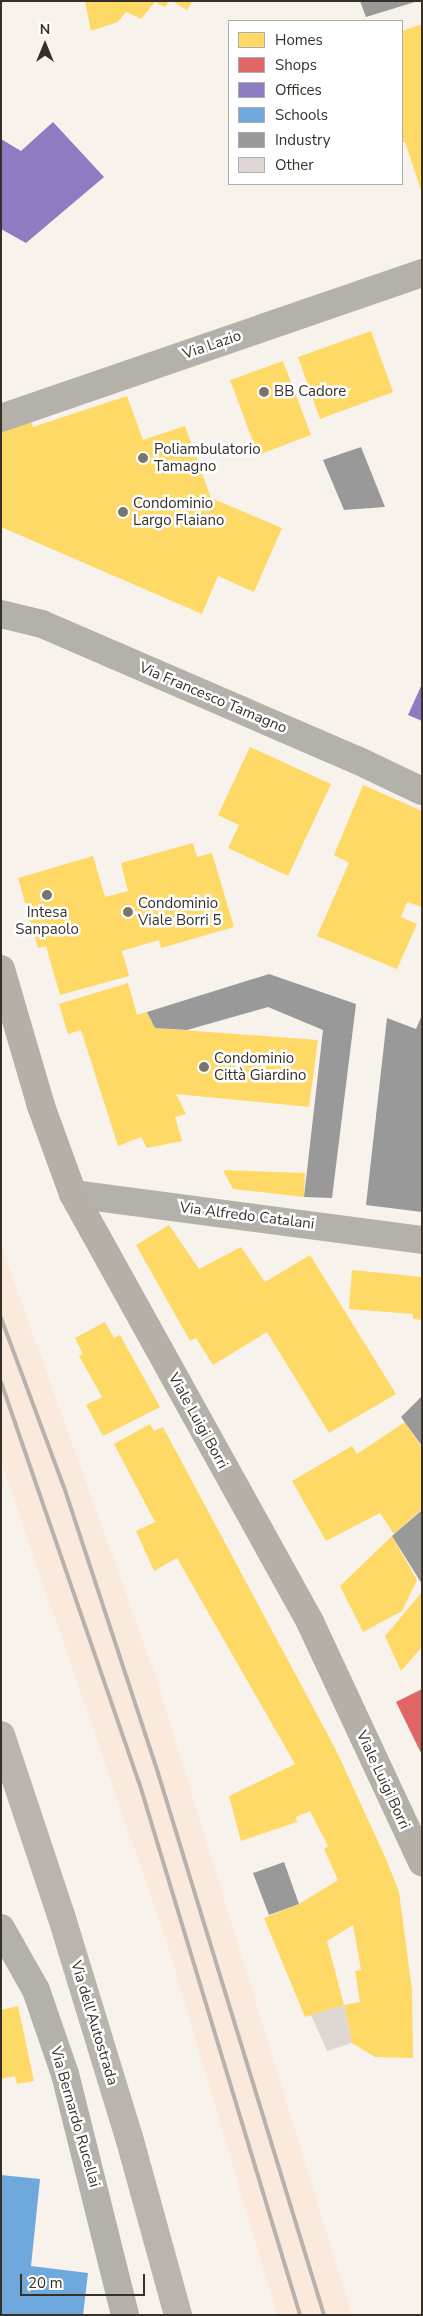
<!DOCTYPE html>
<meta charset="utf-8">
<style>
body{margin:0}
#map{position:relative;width:423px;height:2316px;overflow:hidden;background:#f8f2ec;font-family:"Nunito Sans",sans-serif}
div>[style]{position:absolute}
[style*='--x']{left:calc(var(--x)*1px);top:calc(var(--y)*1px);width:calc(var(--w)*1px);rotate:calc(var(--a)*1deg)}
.built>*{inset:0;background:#fbeadb}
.homes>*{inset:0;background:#ffd966}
.shops>*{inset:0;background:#e06666}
.offices>*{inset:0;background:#8e7cc3}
.schools>*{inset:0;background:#6fa8dc}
.industry>*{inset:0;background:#999}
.building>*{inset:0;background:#dfd7d3}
.minor>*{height:28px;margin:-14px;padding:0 14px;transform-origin:14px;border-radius:14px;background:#b4b1ab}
.secondary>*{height:28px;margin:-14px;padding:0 14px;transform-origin:14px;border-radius:14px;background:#b4b0a8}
.trunk>*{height:28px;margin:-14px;padding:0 14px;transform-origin:14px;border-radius:14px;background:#bab4ae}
.rail>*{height:4px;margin:-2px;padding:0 2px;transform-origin:2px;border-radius:2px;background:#b7b2ad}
.dots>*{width:14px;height:14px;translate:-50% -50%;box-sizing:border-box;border:2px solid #fff;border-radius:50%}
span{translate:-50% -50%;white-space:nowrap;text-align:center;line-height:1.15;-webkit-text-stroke:5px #fff;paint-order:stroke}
.street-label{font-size:15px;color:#373029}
.poi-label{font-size:15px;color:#373029}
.left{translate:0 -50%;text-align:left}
.frame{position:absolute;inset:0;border:2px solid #373029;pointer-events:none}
.legend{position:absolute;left:228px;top:20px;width:175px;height:165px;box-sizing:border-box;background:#fff;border:1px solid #afaca9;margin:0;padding:6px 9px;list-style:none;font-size:15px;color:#373029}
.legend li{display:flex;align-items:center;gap:10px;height:25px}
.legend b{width:25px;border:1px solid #afaca9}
.north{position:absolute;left:20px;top:20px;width:50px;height:50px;-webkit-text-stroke:4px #fff;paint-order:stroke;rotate:0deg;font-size:14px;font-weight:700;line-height:20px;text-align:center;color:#373029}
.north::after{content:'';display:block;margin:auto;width:18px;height:22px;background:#373029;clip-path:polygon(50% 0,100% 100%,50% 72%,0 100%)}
.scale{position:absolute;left:20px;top:2274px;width:125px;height:22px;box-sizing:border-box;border:2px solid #373029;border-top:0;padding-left:6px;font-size:15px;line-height:18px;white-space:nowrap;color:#373029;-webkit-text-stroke:4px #fff;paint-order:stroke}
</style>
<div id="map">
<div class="built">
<i style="clip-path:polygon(1px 1245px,156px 1677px,352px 2315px,277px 2315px,166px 1940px,1px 1462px)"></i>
</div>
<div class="homes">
<i style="clip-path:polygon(85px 1px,169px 1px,165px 7px,155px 2px,141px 19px,126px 12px,118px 22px,91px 31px)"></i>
<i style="clip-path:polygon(172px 1px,193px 1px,187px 10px)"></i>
<i style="clip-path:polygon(422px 24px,422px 190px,421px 190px,405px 142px,402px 143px,402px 31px)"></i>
<i style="clip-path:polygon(371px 331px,393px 392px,320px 419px,298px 357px)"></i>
<i style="clip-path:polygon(283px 361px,311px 435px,258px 455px,230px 380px)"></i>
<i style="clip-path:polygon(127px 396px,143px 440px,185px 426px,211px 498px,282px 528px,254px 592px,218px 576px,202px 614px,1px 527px,1px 428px,30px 418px,33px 427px)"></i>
<i style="clip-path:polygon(250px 747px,331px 784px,288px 876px,228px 848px,239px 825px,218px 815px)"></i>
<i style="clip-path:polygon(363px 785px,422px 811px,422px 907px,407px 902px,401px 917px,417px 924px,397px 969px,317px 936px,349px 863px,334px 855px)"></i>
<i style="clip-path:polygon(193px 843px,197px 857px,212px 853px,234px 927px,161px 948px,159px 940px,122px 951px,129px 976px,60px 995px,46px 946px,38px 948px,18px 878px,93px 856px,105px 897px,128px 891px,121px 863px)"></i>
<i style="clip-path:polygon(128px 983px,137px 1015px,147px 1012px,155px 1028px,318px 1040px,309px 1107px,176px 1094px,186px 1114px,175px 1117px,182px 1141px,147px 1148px,141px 1137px,118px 1146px,81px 1030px,68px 1034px,59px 1004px)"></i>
<i style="clip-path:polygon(223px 1170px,305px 1173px,304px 1197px,233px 1189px)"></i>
<i style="clip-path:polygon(169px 1225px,199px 1269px,241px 1247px,265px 1282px,310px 1255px,396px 1394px,329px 1433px,267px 1332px,213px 1365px,196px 1338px,190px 1341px,136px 1245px)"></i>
<i style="clip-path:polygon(352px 1270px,422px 1277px,422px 1320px,413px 1319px,413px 1314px,349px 1309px)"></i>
<i style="clip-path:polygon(105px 1322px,114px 1338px,120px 1335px,160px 1407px,103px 1436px,86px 1405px,102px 1397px,79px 1356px,83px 1354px,75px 1338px)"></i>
<i style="clip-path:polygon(405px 1422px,422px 1448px,422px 1509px,394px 1534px,380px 1513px,326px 1541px,292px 1481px,352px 1446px,357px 1454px)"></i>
<i style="clip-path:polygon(150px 1424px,154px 1431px,163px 1427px,336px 1750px,386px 1859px,399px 1892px,412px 1990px,413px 2058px,375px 2057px,352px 2043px,344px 2005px,360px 2002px,355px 1971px,361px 1970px,353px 1925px,327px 1941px,344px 2005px,305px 2017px,264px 1918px,299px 1904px,338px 1880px,324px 1849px,328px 1846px,310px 1811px,296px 1817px,297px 1822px,241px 1841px,229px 1796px,295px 1764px,177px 1558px,154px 1571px,136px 1531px,155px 1522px,114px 1444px)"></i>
<i style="clip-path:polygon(392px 1536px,417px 1580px,402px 1611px,363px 1632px,340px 1586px)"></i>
<i style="clip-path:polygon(422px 1592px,422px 1647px,401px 1671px,385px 1636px)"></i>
<i style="clip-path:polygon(18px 2006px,34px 2081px,17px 2084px,15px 2076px,1px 2079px,1px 2010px)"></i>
</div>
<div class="shops">
<i style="clip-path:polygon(422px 1689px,422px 1755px,396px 1702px)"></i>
</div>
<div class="offices">
<i style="clip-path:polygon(53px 122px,104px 177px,26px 243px,1px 229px,1px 139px,21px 151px)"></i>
<i style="clip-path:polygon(422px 684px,422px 721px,408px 715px)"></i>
</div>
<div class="schools">
<i style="clip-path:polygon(1px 2175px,40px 2179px,31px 2266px,88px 2273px,83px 2315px,1px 2315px)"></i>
</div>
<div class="industry">
<i style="clip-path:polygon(360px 1px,415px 1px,415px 2px,366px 17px)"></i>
<i style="clip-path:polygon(361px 447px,385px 507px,344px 510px,323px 460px)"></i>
<i style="clip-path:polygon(269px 974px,356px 1004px,332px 1198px,304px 1197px,323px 1030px,268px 1007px,187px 1030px,155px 1028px,147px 1012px)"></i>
<i style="clip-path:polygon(422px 1015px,422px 1212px,366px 1205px,387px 1018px,416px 1029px)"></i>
<i style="clip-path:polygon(422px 1396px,422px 1446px,401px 1417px)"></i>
<i style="clip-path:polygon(422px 1510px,422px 1584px,392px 1536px)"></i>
<i style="clip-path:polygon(284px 1862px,299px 1904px,269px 1915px,253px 1873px)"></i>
</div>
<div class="building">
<i style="clip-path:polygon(344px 2005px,352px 2043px,327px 2051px,311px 2015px)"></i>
</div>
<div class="minor">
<i style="--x:1;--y:418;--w:445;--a:-19"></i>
<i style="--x:1;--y:614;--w:42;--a:13.7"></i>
<i style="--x:42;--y:624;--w:343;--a:23.4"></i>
<i style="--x:357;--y:760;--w:72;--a:25.5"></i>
<i style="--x:73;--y:1194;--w:352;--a:7.5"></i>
<i style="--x:1;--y:1928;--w:71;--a:60.6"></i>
<i style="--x:36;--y:1990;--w:89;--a:71"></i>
<i style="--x:65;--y:2074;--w:248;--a:76"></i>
</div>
<div class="secondary">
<i style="--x:1;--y:969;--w:143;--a:73.7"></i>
<i style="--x:41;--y:1106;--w:94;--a:70"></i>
<i style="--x:73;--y:1194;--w:491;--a:61"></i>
<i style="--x:311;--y:1624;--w:263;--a:65"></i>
</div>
<div class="trunk">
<i style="--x:1;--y:1735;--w:190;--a:71.6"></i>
<i style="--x:61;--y:1915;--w:232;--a:73"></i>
<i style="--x:129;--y:2137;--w:185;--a:74.6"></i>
</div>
<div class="rail">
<i style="--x:1;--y:1318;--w:180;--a:69.6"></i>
<i style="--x:64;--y:1487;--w:301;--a:71.8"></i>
<i style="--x:158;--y:1773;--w:567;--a:72.97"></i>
<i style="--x:1;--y:1382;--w:423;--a:71"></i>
<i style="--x:139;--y:1782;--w:557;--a:73.19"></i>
</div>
<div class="dots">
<i style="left:264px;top:392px;background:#7b746d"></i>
<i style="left:143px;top:458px;background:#7b746d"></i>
<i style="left:123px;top:512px;background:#7b746d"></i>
<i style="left:47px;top:895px;background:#7b746d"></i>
<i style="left:128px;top:912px;background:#7b746d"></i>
<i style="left:204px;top:1067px;background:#7b746d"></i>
</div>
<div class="street-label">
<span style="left:212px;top:345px;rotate:-19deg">Via Lazio</span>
<span style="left:213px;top:698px;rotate:23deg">Via Francesco Tamagno</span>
<span style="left:247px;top:1216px;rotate:7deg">Via Alfredo Catalani</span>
<span style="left:198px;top:1421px;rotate:61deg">Viale Luigi Borri</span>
<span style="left:383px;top:1780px;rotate:65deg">Viale Luigi Borri</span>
<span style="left:94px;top:2023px;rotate:73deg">Via dell'Autostrada</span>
<span style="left:75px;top:2117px;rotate:74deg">Via Bernardo Rucellai</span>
</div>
<div class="poi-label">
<span class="left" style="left:274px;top:392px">BB Cadore</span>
<span class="left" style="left:154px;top:458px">Poliambulatorio<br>Tamagno</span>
<span class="left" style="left:133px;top:512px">Condominio<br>Largo Flaiano</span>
<span class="left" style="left:138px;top:912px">Condominio<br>Viale Borri 5</span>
<span style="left:47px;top:921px">Intesa<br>Sanpaolo</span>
<span class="left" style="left:214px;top:1067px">Condominio<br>Città Giardino</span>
</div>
<div class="frame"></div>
<ul class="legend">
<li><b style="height:14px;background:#ffd966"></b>Homes</li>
<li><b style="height:14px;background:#e06666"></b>Shops</li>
<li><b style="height:14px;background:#8e7cc3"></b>Offices</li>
<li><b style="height:14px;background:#6fa8dc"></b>Schools</li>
<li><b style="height:14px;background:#999"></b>Industry</li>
<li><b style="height:14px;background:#dfd7d3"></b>Other</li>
</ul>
<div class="north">N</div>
<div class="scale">20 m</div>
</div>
